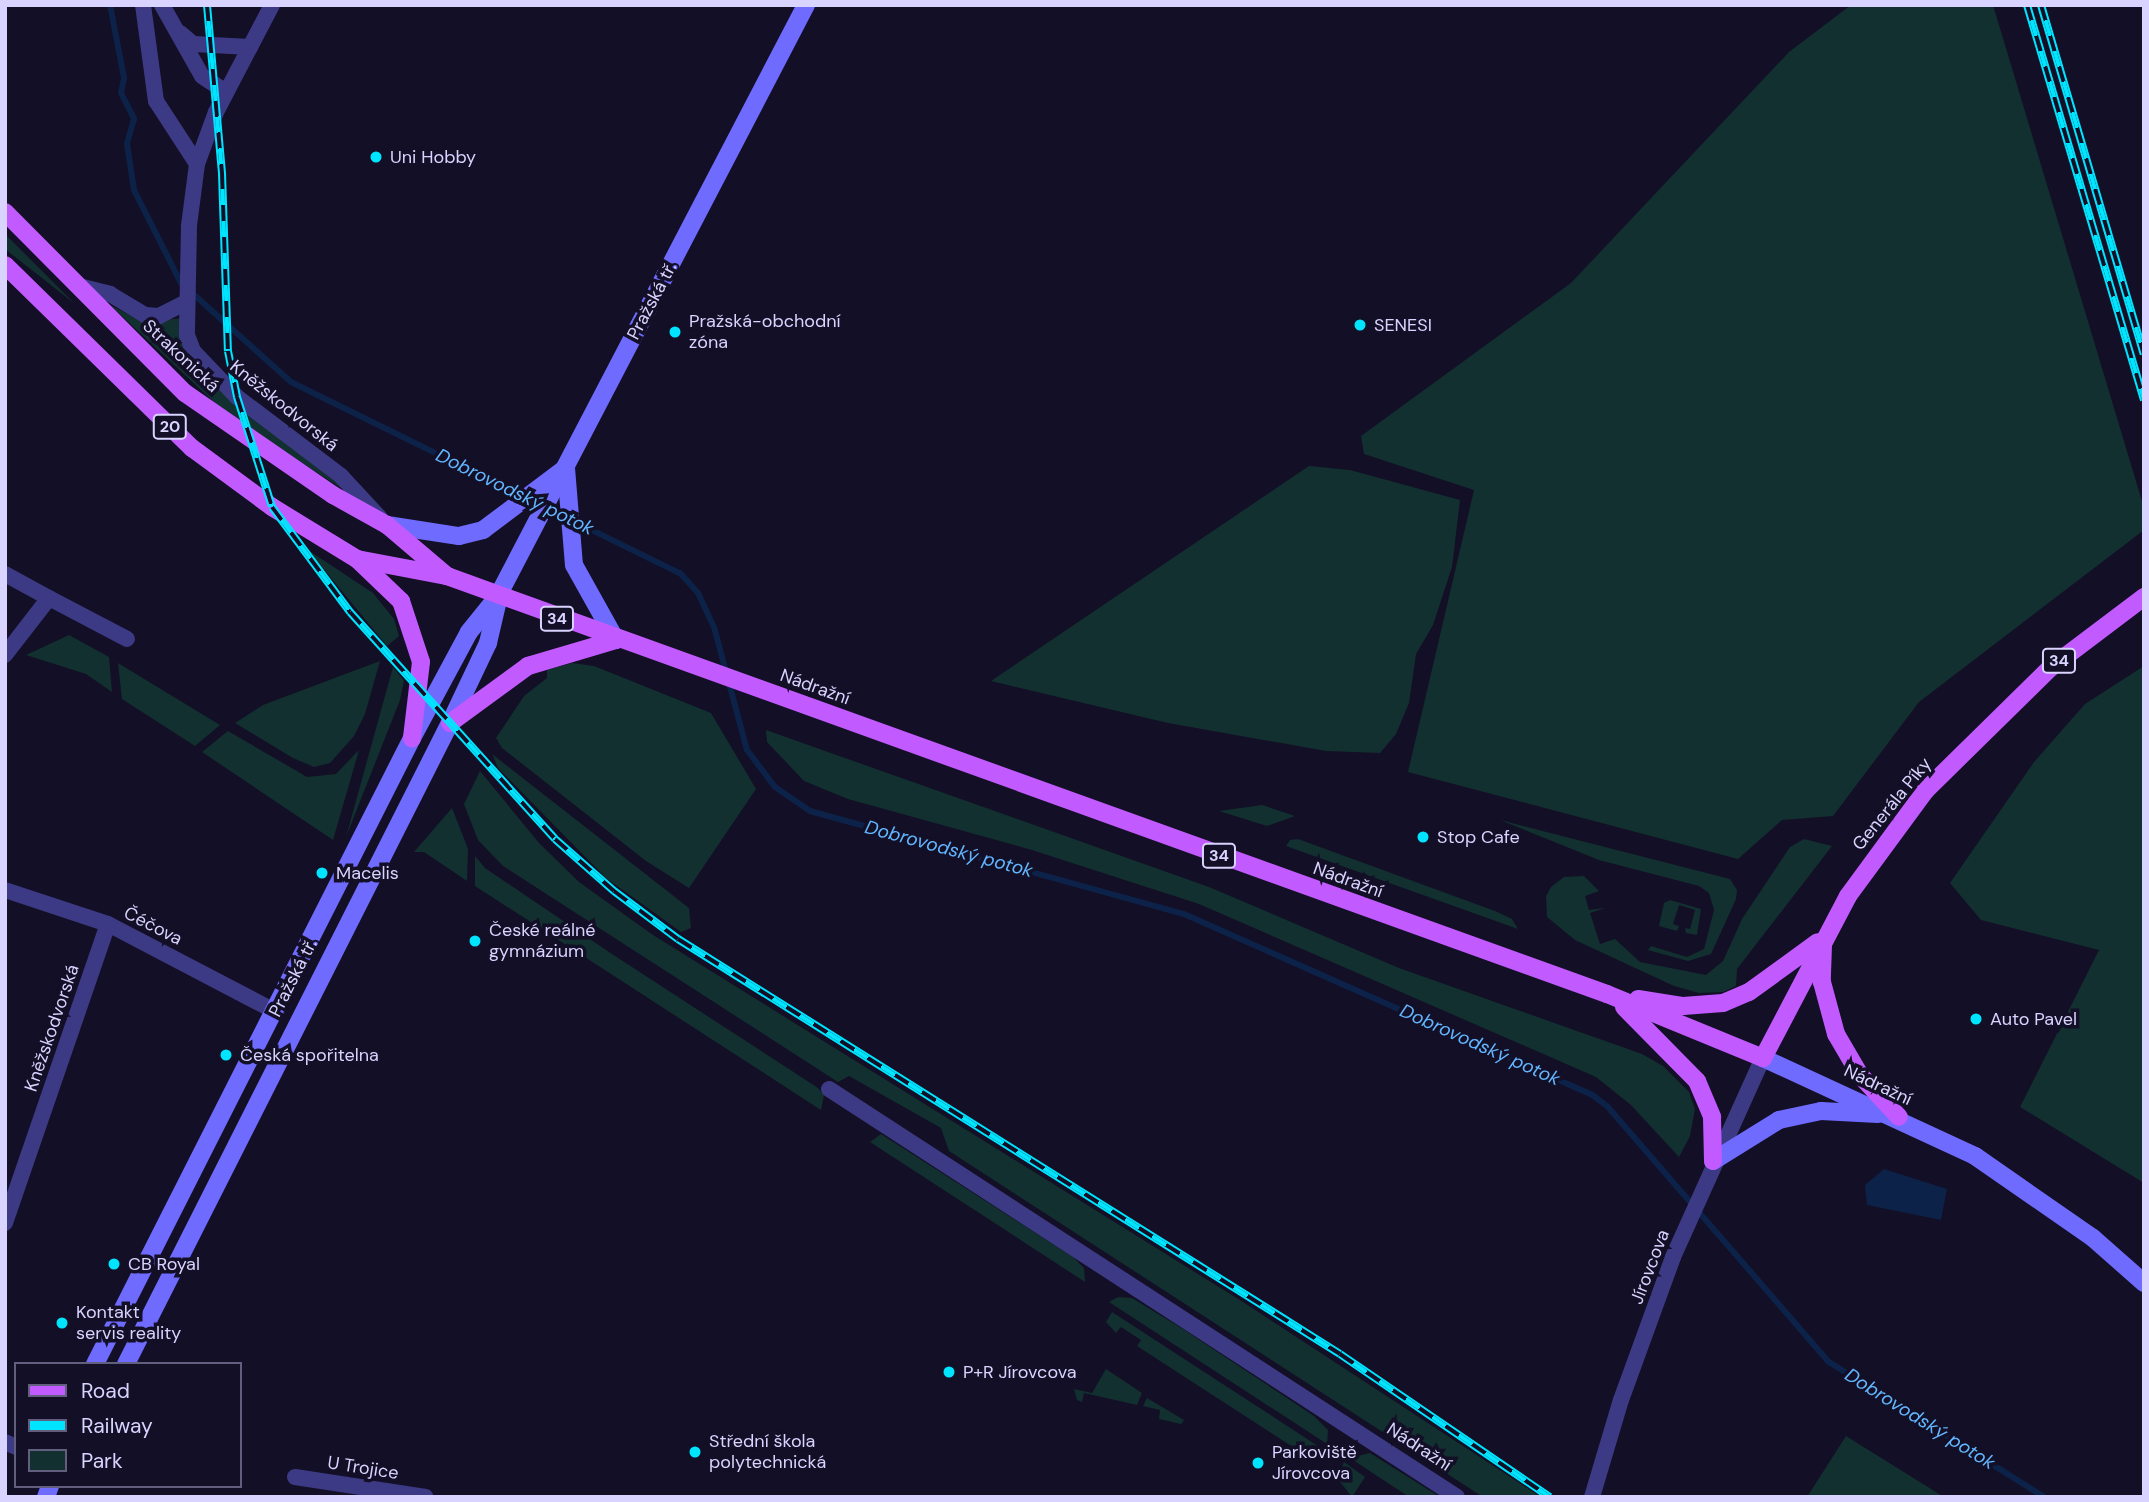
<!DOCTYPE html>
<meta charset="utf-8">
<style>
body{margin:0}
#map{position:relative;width:2149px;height:1502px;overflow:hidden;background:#130f26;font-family:"DM Sans",sans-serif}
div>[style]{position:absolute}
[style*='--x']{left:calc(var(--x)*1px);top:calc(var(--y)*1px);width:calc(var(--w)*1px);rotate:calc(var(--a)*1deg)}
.green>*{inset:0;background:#12302f}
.water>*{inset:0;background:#0c2248}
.stream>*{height:6px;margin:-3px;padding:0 3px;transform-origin:3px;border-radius:3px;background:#0c2248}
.street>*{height:16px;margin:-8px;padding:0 8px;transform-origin:8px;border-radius:8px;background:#3d3a85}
.secondary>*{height:18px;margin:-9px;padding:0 9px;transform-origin:9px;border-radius:9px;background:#6f6bff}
.primary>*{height:18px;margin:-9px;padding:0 9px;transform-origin:9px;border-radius:9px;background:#c25bff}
.rail>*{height:8px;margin-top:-4px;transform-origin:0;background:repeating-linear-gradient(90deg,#130f26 0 16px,#00e5ff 0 32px);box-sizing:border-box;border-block:2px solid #00e5ff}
.dots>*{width:19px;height:19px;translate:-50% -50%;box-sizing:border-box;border:4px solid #130f26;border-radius:50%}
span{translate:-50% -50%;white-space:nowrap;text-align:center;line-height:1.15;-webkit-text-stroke:7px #130f26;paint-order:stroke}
.shield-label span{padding:2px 5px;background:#130f26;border:2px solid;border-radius:5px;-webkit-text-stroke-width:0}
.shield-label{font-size:16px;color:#d9d4ff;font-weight:700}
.poi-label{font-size:18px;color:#d9d4ff}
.left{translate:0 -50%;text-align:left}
.street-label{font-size:18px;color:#d9d4ff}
.water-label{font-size:19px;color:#62b6ff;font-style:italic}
.frame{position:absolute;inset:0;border:7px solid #d9d4ff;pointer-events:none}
.legend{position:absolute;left:14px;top:1362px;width:228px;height:126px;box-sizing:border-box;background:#130f26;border:2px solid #625e7d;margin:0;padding:9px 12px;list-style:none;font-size:21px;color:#d9d4ff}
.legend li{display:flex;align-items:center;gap:14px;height:35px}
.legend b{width:35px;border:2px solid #625e7d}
</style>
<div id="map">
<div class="green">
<i style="clip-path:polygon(1851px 5px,1993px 5px,2144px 508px,2144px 530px,1919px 702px,1833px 816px,1782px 820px,1738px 859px,1408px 772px,1474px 490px,1364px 454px,1361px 436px,1571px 283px,1789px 52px)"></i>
<i style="clip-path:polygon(5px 234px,75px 304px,5px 249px)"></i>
<i style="clip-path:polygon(110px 305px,145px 323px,181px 318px,182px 344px,197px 369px,349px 493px,230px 417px)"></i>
<i style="clip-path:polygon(1309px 466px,1350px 470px,1460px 500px,1452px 567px,1433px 625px,1416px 654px,1409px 703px,1396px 734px,1380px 753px,1326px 751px,1168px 723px,991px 681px)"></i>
<i style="clip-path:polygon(308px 550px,373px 593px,394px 619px,399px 636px,387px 646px)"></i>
<i style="clip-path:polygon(69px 635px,109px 657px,112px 692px,86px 674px,26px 655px)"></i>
<i style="clip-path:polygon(380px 661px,365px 714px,354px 736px,330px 763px,314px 767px,293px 758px,235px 723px,263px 705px)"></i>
<i style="clip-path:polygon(118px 663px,220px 725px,195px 746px,122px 699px)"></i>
<i style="clip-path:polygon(572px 663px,594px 666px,711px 713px,756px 789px,689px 888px,646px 861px,502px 748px,496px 738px,524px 696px,547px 678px,547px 670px)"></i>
<i style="clip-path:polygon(2144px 666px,2144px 1183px,2020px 1107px,2099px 950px,1981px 920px,1950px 883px,2034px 762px,2085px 704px)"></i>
<i style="clip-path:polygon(393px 667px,404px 681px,400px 700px,346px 837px)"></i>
<i style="clip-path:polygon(766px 730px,1209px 887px,1399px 968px,1642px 1054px,1663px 1066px,1689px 1092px,1695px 1109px,1690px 1136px,1679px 1157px,1631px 1105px,1596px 1077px,1199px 904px,1032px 850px,848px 799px,804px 781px,767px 742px)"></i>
<i style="clip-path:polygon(228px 731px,307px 777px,336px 774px,359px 750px,333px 840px,202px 752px)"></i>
<i style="clip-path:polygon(492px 754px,689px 908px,691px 928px,681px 932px,606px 878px,498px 768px)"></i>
<i style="clip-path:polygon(480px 771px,539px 843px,579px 882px,653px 935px,1243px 1302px,1541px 1497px,1483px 1497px,949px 1151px,941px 1128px,849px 1076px,838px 1082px,503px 866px,478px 840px,464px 804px)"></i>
<i style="clip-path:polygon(1262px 805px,1295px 816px,1267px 826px,1219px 811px)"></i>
<i style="clip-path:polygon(452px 808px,468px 849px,467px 881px,424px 852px,414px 852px)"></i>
<i style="clip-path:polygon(1500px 820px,1730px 879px,1737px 890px,1736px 899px,1711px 954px,1688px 961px,1648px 950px,1651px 946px,1687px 957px,1704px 949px,1714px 910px,1709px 893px,1699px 886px,1599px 860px)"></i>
<i style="clip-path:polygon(1298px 839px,1495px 911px,1512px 919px,1518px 929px,1286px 846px,1290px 840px)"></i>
<i style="clip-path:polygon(1804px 839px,1832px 846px,1737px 969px,1736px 986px,1723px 992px,1699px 993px,1674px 986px,1575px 940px,1547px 917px,1546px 896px,1551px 887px,1564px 877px,1584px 876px,1599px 891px,1585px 896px,1589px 910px,1605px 908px,1590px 913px,1600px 944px,1615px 939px,1640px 962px,1706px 975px,1723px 961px,1742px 919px,1790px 847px)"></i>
<i style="clip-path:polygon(475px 856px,485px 868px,612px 954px,818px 1088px,824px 1095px,821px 1110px,475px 886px)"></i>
<i style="clip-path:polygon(1670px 900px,1701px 909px,1697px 935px,1686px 933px,1685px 928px,1690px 929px,1695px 910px,1679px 905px,1673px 924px,1679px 926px,1677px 931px,1659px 926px,1664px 903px)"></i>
<i style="clip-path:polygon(881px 1134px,1073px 1257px,1084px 1268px,1085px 1282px,870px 1142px)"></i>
<i style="clip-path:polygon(1118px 1297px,1132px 1298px,1183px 1329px,1314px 1416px,1328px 1430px,1327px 1444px,1109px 1302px)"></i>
<i style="clip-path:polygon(1112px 1312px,1318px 1446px,1317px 1449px,1313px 1454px,1302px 1453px,1137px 1346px,1141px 1340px,1121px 1327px,1116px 1333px,1106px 1322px)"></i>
<i style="clip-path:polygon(1106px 1369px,1142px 1393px,1137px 1405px,1084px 1393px,1082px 1402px,1077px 1400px,1074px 1389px,1092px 1393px)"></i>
<i style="clip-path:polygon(1147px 1398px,1184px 1420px,1181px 1424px,1159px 1419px,1160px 1410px,1143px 1406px)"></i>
<i style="clip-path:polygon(1846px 1436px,1944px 1497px,1807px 1497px)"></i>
<i style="clip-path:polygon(1370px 1453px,1440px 1497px,1409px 1497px,1350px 1458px)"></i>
<i style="clip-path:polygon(1344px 1462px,1365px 1477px,1352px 1497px,1337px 1478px)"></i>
</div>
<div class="water">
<i style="clip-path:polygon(1884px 1169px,1947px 1189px,1941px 1220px,1867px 1205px,1865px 1185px)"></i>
</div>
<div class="stream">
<i style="--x:110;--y:5;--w:74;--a:79.1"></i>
<i style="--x:124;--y:78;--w:15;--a:101"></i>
<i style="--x:121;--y:93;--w:29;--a:63"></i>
<i style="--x:134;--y:119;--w:26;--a:106"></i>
<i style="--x:127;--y:144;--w:47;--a:81.3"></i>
<i style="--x:134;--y:190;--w:104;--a:63.2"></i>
<i style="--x:181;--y:283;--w:148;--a:42"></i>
<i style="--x:291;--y:382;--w:433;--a:26.2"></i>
<i style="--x:680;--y:573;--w:27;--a:48"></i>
<i style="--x:698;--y:593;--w:38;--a:65"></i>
<i style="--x:714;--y:627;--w:127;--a:75"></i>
<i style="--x:747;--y:750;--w:46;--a:52.9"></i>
<i style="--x:775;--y:787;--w:42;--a:34.4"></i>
<i style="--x:810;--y:811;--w:388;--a:15.4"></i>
<i style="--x:1184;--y:914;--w:445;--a:23.9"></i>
<i style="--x:1591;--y:1094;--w:20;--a:37"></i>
<i style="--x:1607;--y:1106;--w:339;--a:49.1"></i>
<i style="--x:1829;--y:1362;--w:254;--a:32.1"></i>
</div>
<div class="street">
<i style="--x:143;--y:5;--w:97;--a:82.3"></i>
<i style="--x:156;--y:101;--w:75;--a:56.9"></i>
<i style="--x:162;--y:5;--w:81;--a:60.6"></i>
<i style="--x:202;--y:76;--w:29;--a:34"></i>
<i style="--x:272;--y:5;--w:121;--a:117.6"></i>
<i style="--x:216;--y:112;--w:55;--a:110.1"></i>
<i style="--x:197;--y:164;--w:63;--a:97.4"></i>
<i style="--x:189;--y:226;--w:109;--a:91.1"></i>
<i style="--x:187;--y:335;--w:17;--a:69"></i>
<i style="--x:193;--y:351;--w:64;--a:46.3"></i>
<i style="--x:237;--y:397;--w:131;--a:37.2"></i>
<i style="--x:341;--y:476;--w:57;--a:47.1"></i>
<i style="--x:180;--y:33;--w:17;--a:40"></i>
<i style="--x:193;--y:44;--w:57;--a:3"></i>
<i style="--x:79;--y:286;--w:32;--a:14"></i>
<i style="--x:110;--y:294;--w:41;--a:31"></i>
<i style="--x:145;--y:315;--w:14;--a:4"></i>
<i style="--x:159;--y:316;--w:29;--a:-27"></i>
<i style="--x:5;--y:574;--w:50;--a:28.6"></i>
<i style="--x:49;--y:598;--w:72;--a:127.7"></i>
<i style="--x:49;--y:598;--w:88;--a:27.7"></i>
<i style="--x:5;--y:890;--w:108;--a:18.3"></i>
<i style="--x:108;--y:924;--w:190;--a:27.6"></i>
<i style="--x:829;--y:1089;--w:749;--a:33.01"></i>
<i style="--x:5;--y:1223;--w:316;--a:-71"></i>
<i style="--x:5;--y:1442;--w:12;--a:24"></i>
<i style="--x:295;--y:1477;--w:132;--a:8.7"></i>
<i style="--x:1592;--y:1497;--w:101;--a:-73.4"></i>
<i style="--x:1621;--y:1400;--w:152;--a:-70"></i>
<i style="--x:1673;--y:1257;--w:218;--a:-65.7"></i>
</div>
<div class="secondary">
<i style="--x:566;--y:468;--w:97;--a:85.3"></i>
<i style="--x:574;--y:565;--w:86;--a:60.8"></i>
<i style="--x:387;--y:525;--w:73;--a:8.7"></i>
<i style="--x:459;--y:536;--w:25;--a:-14"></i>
<i style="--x:483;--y:530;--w:100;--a:-36.9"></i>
<i style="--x:1763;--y:1058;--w:234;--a:24.8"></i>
<i style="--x:1975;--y:1156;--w:144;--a:34.8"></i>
<i style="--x:2093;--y:1238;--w:68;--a:41.4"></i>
<i style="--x:1713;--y:1161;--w:78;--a:-31.8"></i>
<i style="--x:1779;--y:1120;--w:43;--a:-12.1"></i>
<i style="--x:1821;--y:1111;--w:57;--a:3"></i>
<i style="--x:95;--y:1364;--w:702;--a:-63.14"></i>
<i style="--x:412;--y:738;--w:120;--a:-61.7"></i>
<i style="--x:469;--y:632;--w:46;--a:-51.1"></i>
<i style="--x:498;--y:596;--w:666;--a:-62.47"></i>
<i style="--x:126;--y:1364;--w:718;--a:-63.19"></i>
<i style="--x:450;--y:723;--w:89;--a:-64.6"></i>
<i style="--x:488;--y:643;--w:44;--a:-76.9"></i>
<i style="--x:46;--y:1497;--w:12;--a:-70"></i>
</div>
<div class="primary">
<i style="--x:5;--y:212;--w:255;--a:45.2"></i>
<i style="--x:185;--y:393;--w:180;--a:34.6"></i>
<i style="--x:333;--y:495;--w:62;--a:29.1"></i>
<i style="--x:387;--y:525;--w:79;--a:40.4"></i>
<i style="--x:5;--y:265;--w:262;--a:44.4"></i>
<i style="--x:192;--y:448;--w:99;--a:36.4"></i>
<i style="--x:272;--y:507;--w:100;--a:31.5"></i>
<i style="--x:357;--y:559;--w:61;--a:43.7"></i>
<i style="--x:401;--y:601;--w:64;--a:71.8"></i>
<i style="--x:421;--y:662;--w:77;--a:96.8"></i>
<i style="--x:357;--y:559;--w:92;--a:10.7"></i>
<i style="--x:447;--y:576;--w:1233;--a:19.82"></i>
<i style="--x:1607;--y:994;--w:169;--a:22.3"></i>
<i style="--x:1763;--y:1058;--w:183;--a:-62.3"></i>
<i style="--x:1848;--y:896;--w:132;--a:-53.7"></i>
<i style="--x:1926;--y:790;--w:174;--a:-44.5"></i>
<i style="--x:2050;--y:668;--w:118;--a:-37.1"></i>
<i style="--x:450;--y:723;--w:97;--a:-36.2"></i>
<i style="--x:528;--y:666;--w:92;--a:-16.5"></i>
<i style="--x:1823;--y:945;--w:37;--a:92"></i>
<i style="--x:1822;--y:982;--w:54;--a:74.9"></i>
<i style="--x:1836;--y:1034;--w:48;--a:59.7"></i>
<i style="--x:1860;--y:1075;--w:57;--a:47.1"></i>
<i style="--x:1638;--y:999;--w:46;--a:8.8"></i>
<i style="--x:1683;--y:1006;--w:40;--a:-4.3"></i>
<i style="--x:1723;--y:1003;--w:28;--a:-23"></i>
<i style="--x:1749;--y:992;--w:85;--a:-35.9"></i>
<i style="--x:1624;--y:1007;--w:104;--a:45.4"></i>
<i style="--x:1697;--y:1081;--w:39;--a:67"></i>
<i style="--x:1712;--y:1117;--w:44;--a:88.7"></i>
</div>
<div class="rail">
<i style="--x:207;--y:5;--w:169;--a:84.9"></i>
<i style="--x:222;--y:173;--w:178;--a:88.1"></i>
<i style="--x:228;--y:351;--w:47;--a:78.9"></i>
<i style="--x:237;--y:397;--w:115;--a:72.3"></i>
<i style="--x:272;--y:507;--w:131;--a:53.4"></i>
<i style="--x:350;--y:612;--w:306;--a:47.9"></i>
<i style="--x:555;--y:839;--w:79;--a:41.4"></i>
<i style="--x:614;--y:891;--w:80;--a:36.9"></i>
<i style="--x:678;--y:939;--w:781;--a:32.08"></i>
<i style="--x:1340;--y:1354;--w:254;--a:34.3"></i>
<i style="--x:2027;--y:5;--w:412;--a:73.5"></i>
<i style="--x:2041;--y:5;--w:364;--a:73.6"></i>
</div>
<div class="dots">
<i style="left:376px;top:157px;background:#00e5ff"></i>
<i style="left:1360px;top:325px;background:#00e5ff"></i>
<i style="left:675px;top:332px;background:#00e5ff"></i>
<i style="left:1423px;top:837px;background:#00e5ff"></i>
<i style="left:322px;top:873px;background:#00e5ff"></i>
<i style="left:475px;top:941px;background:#00e5ff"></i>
<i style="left:1976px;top:1019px;background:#00e5ff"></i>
<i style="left:226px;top:1055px;background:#00e5ff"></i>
<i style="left:114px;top:1264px;background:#00e5ff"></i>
<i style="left:62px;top:1323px;background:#00e5ff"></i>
<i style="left:949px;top:1372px;background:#00e5ff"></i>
<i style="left:695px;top:1452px;background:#00e5ff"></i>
<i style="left:1258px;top:1463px;background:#00e5ff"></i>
</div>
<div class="shield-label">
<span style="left:170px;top:427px">20</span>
<span style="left:557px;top:619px">34</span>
<span style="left:2059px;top:661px">34</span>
<span style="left:1219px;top:856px">34</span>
</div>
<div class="poi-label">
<span class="left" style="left:390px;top:157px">Uni Hobby</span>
<span class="left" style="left:689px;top:332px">Pražská-obchodní<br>zóna</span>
<span class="left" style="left:1374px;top:325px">SENESI</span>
<span class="left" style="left:1437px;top:837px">Stop Cafe</span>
<span class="left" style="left:336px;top:873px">Macelis</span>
<span class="left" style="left:489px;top:941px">České reálné<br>gymnázium</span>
<span class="left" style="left:1990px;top:1019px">Auto Pavel</span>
<span class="left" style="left:240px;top:1055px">Česká spořitelna</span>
<span class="left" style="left:128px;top:1264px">CB Royal</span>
<span class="left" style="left:76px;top:1323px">Kontakt<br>servis reality</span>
<span class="left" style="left:963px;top:1372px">P+R Jírovcova</span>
<span class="left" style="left:709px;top:1452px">Střední škola<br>polytechnická</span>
<span class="left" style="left:1272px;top:1463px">Parkoviště<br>Jírovcova</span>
</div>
<div class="street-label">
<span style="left:652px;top:301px;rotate:-62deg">Pražská tř.</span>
<span style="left:181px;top:356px;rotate:43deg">Strakonická</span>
<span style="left:284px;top:406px;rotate:39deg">Kněžskodvorská</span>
<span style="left:815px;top:687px;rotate:20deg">Nádražní</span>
<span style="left:1892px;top:804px;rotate:-51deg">Generála Píky</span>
<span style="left:1348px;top:880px;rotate:20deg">Nádražní</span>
<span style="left:153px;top:926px;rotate:27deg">Čéčova</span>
<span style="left:293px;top:978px;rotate:-63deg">Pražská tř.</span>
<span style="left:52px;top:1028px;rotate:-71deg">Kněžskodvorská</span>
<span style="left:1878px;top:1085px;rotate:25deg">Nádražní</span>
<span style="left:1650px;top:1267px;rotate:-69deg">Jírovcova</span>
<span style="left:1419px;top:1447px;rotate:33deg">Nádražní</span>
<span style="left:363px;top:1468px;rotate:9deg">U Trojice</span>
</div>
<div class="water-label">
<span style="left:515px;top:492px;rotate:26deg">Dobrovodský potok</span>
<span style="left:949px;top:849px;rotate:15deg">Dobrovodský potok</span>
<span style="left:1480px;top:1045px;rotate:24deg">Dobrovodský potok</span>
<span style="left:1920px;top:1419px;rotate:32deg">Dobrovodský potok</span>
</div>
<div class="frame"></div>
<ul class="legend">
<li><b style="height:9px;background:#c25bff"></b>Road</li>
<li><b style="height:9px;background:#00e5ff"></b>Railway</li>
<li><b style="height:19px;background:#12302f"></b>Park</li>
</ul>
</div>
